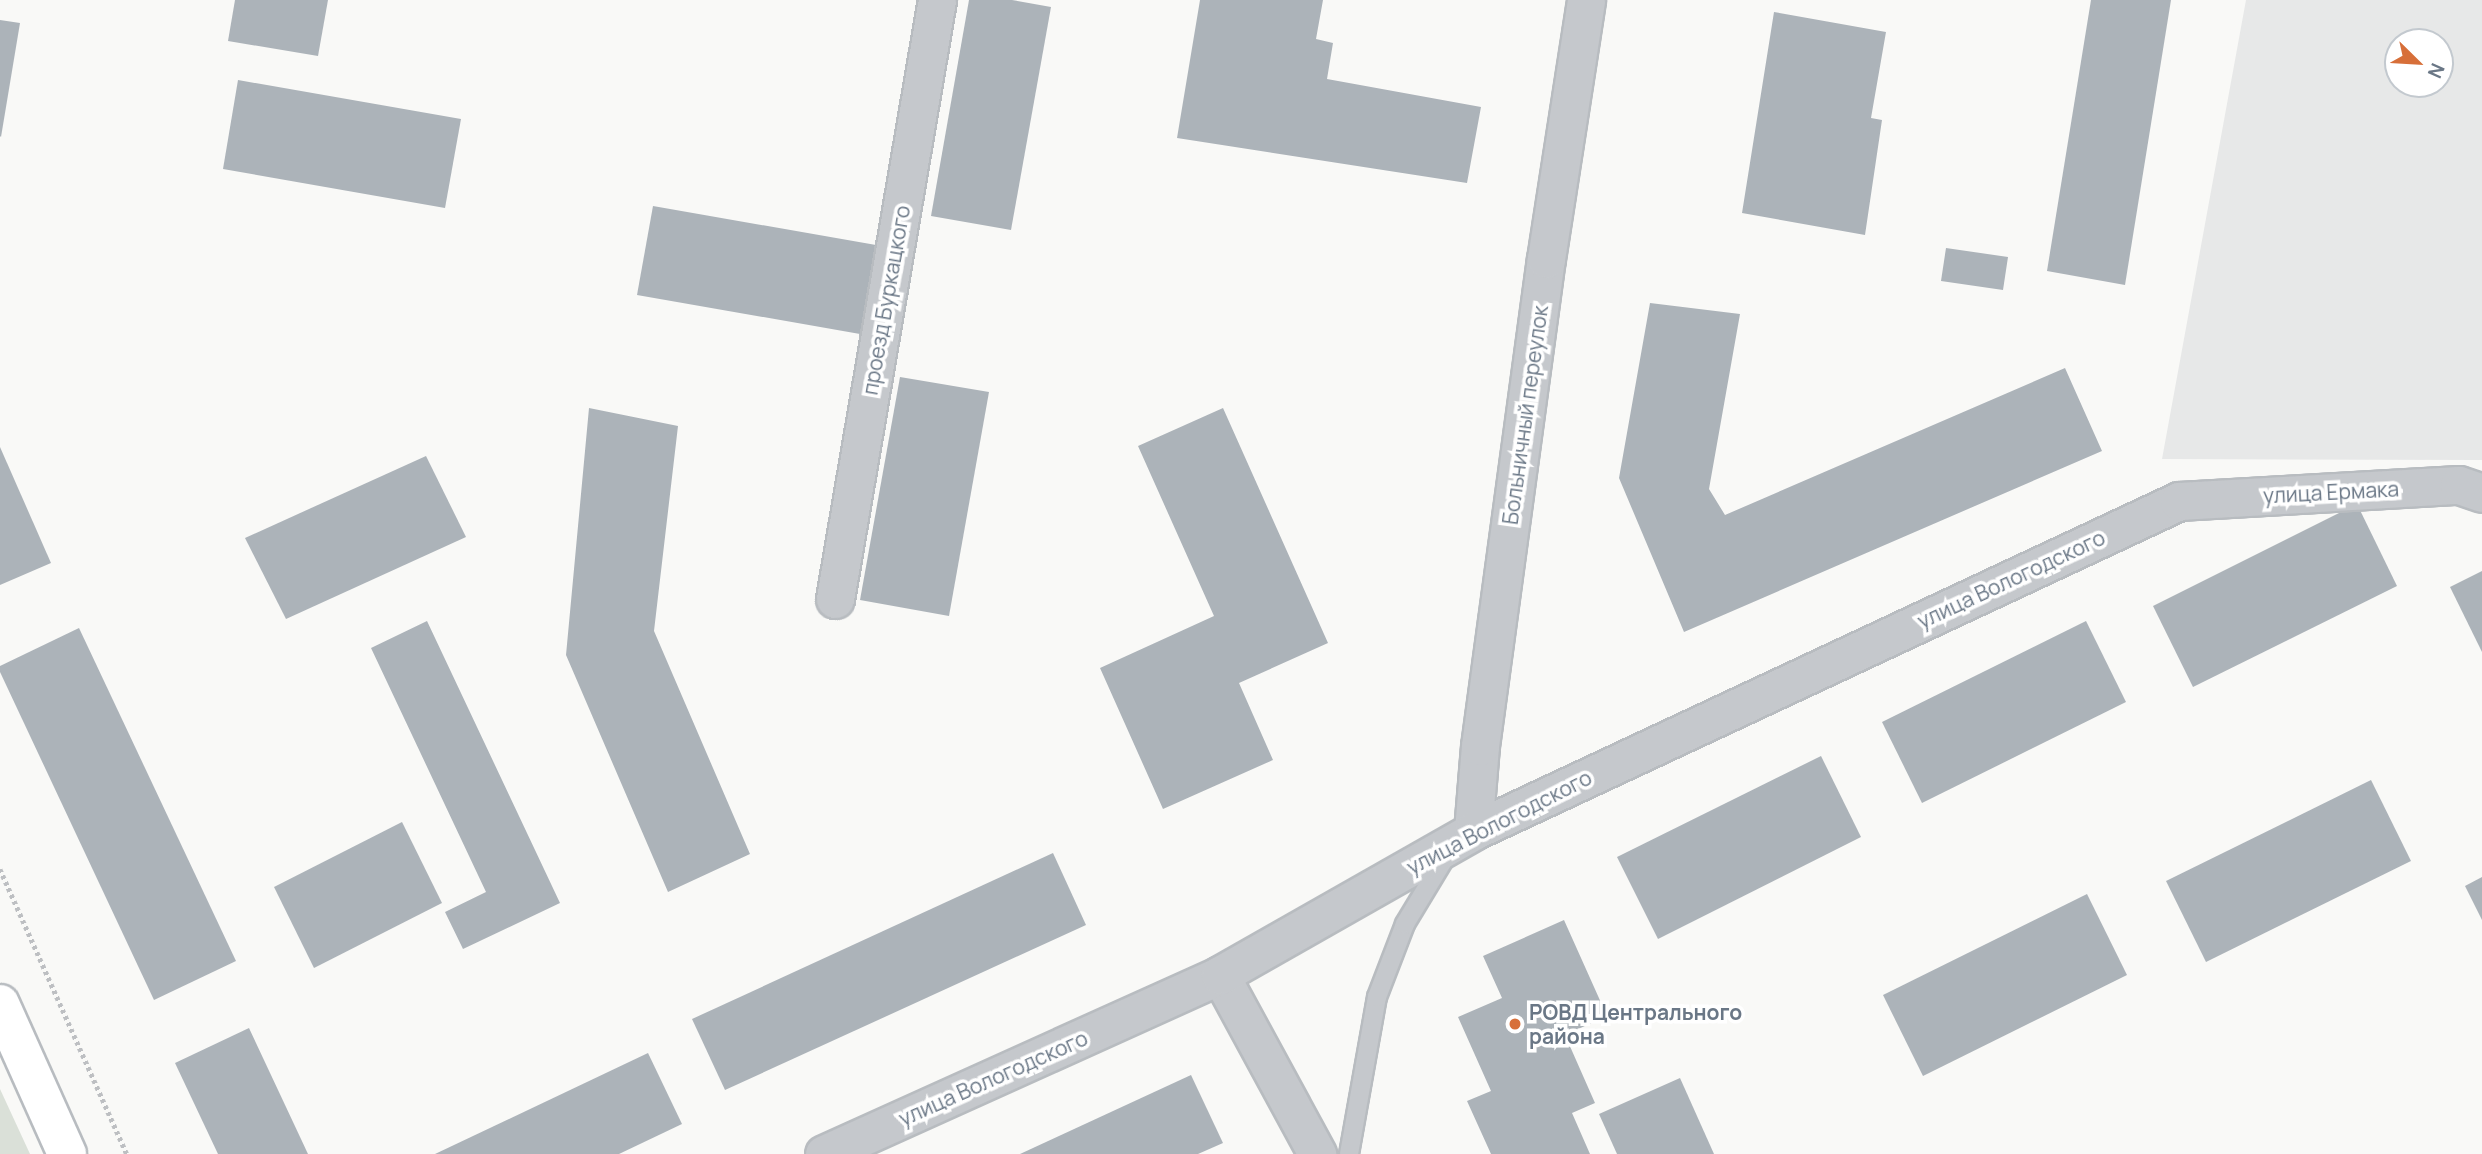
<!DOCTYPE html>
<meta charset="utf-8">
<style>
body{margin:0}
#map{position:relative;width:2482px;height:1154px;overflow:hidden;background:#f9f9f7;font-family:Manrope,sans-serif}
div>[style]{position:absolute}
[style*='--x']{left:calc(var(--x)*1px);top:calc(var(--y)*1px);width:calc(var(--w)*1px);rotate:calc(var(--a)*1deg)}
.built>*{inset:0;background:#e7e8e8}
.green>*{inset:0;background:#dae0d8}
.building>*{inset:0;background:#acb3b9}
.path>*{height:4.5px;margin-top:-2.25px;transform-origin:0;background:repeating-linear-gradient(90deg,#bdbfc2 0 3.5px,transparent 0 7px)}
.roads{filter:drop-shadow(2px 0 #b8bcc0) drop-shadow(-2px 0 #b8bcc0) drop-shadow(0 2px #b8bcc0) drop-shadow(0 -2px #b8bcc0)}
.lane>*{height:18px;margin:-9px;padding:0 9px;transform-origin:9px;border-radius:9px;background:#c5c8cc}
.street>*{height:37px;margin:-18.5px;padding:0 18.5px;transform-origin:18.5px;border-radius:18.5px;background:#c5c8cc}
.secondary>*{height:38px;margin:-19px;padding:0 19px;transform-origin:19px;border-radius:19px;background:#fff}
.dots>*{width:19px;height:19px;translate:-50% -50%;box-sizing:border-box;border:4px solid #fff;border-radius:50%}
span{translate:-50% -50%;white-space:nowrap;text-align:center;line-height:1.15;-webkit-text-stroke:7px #fff;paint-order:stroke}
.street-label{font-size:21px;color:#6a7786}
.poi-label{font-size:21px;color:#6a7786;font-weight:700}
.left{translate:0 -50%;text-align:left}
.north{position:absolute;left:2384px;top:28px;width:70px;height:70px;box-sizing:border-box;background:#fff;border:2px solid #c3c9cf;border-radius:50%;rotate:114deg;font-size:19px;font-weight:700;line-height:28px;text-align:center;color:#6a7786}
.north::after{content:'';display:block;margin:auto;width:24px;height:32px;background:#d76f39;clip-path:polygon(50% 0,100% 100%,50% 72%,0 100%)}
</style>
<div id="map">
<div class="built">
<i style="clip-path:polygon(evenodd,2246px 0,2482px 0,2482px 460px,2162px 459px,2246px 0,2398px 42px,2440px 42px,2440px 84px,2398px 84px,2398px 42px)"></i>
</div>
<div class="green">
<i style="clip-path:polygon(0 1089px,30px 1154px,0 1154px)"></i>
</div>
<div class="building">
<i style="clip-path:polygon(235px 0,328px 0,318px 56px,228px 41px)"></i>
<i style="clip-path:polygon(969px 0,1012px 0,1051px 7px,1011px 230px,931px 216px)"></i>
<i style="clip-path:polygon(1200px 0,1323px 0,1316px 39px,1333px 43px,1327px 79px,1481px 107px,1467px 183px,1177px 138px)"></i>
<i style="clip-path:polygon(2091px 0,2171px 0,2125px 285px,2047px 271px)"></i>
<i style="clip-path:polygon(1774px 12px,1886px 32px,1871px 118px,1882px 120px,1865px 235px,1742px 213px)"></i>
<i style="clip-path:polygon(0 20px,20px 23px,1px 137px,0 136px)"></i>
<i style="clip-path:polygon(238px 80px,461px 119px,445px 208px,223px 169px)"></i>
<i style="clip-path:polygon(653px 206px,876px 245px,860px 334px,637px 295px)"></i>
<i style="clip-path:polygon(1946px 248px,2008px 257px,2003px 290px,1941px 281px)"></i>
<i style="clip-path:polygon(1650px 303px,1740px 314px,1709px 489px,1725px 515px,2065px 368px,2102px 451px,1684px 632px,1619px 478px)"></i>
<i style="clip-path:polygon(900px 377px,989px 392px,949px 616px,860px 600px)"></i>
<i style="clip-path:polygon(589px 408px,678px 426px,654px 631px,750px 854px,668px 892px,566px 655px)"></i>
<i style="clip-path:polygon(1223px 408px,1328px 643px,1239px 683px,1273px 760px,1163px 809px,1100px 668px,1214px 616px,1138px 446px)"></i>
<i style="clip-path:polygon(0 447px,51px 563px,0 585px)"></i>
<i style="clip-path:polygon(426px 456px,466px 537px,286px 619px,245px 538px)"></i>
<i style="clip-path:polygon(2357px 504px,2397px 586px,2193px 687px,2153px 606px)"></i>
<i style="clip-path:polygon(2482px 571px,2482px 652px,2450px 587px)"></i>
<i style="clip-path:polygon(427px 621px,560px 903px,463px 949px,445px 912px,486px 892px,371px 648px)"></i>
<i style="clip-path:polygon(2086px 621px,2126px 702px,1922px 803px,1882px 722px)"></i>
<i style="clip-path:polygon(79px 628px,236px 961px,154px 1000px,0 672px,0 666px)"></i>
<i style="clip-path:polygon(1821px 756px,1861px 837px,1658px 939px,1617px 857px)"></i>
<i style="clip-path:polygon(2371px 780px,2411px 861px,2206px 962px,2166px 881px)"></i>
<i style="clip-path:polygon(402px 822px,442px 903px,314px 968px,274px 887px)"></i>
<i style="clip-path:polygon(1053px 853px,1086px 925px,725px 1090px,692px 1019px)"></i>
<i style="clip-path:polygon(2482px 877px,2482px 920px,2465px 886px)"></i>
<i style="clip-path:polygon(2087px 894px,2127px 975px,1923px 1076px,1883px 995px)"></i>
<i style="clip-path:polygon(1564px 920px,1607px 1016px,1565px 1035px,1595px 1103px,1572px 1113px,1590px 1154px,1491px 1154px,1467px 1101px,1491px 1091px,1458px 1017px,1502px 998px,1483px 956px)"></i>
<i style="clip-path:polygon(249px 1028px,308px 1154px,218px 1154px,175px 1063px)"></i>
<i style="clip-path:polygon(648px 1053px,682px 1124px,619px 1154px,435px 1154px)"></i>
<i style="clip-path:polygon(1191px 1075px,1223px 1143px,1198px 1154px,1020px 1154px)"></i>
<i style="clip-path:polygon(1680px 1078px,1714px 1154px,1617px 1154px,1599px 1114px)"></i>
</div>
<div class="path">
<i style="--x:0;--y:869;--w:312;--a:66"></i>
</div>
<div class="roads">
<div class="lane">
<i style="--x:1349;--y:1154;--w:159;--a:-79.9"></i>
<i style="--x:1377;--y:997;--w:78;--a:-69"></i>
<i style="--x:1405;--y:924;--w:79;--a:-58.9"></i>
</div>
<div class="street">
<i style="--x:835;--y:599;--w:608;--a:-80.34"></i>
<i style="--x:1473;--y:831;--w:85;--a:-85.3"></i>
<i style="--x:1480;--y:746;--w:491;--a:-82.3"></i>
<i style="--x:1546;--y:259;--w:262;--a:-81.2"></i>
<i style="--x:1220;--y:975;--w:204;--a:61.5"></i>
<i style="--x:824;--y:1154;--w:435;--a:-24.3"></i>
<i style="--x:1220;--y:975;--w:291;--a:-29.6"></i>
<i style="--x:1473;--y:831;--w:779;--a:-25.05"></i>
<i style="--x:2179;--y:501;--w:280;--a:-3.3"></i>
<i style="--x:2459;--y:485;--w:24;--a:19"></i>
</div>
<div class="secondary">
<i style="--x:0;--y:1004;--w:164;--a:65.9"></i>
</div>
</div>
<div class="dots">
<i style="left:1515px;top:1024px;background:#d76f39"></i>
</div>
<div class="street-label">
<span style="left:886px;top:300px;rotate:-80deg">проезд Буркацкого</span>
<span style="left:1525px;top:415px;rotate:-82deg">Больничный переулок</span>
<span style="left:2331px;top:492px;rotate:-3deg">улица Ермака</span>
<span style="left:2011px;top:579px;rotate:-25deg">улица Вологодского</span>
<span style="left:1499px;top:822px;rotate:-27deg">улица Вологодского</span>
<span style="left:993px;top:1078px;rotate:-24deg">улица Вологодского</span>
</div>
<div class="poi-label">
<span class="left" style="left:1529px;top:1024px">РОВД Центрального<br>района</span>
</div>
<div class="north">N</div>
</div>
